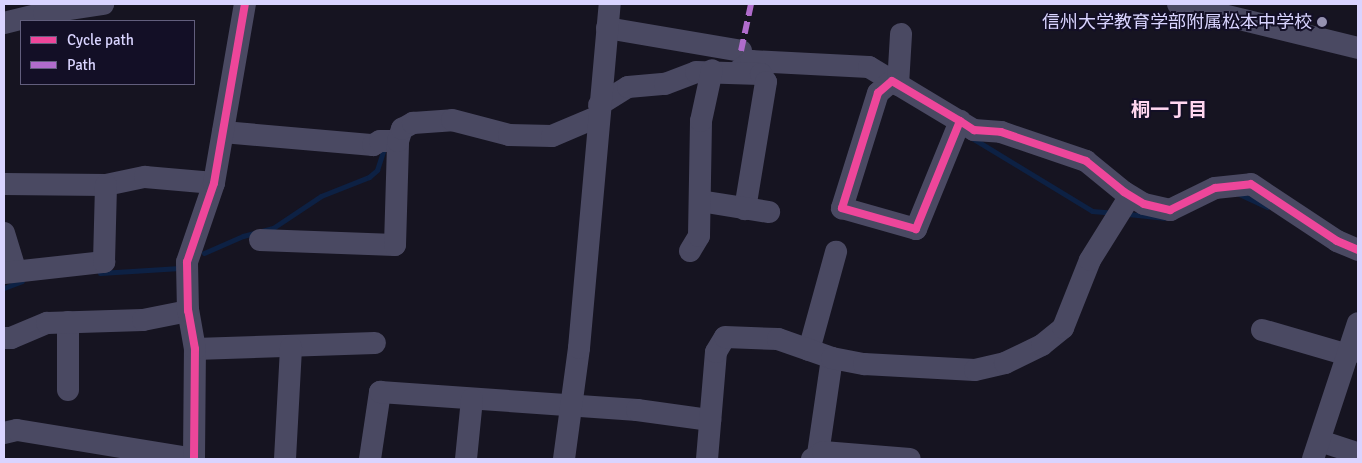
<!DOCTYPE html>
<meta charset="utf-8">
<style>
body{margin:0}
#map{position:relative;width:1362px;height:463px;overflow:hidden;background:#161421;font-family:Signika,"Noto Sans JP",sans-serif}
div>[style]{position:absolute}
[style*='--x']{left:calc(var(--x)*1px);top:calc(var(--y)*1px);width:calc(var(--w)*1px);rotate:calc(var(--a)*1deg)}
.stream>*{height:5px;margin:-2.5px;padding:0 2.5px;transform-origin:2.5px;border-radius:2.5px;background:#0d2144}
.minor>*{height:22px;margin:-11px;padding:0 11px;transform-origin:11px;border-radius:11px;background:#4a4962}
.quiet>*{height:6px;margin-top:-3px;transform-origin:0;background:repeating-linear-gradient(90deg,#b06ccc 0 12px,transparent 0 18px)}
.cycleway>*{height:8px;margin:-4px;padding:0 4px;transform-origin:4px;border-radius:4px;background:#ed469a}
.dots>*{width:14px;height:14px;translate:-50% -50%;box-sizing:border-box;border:2px solid #130f26;border-radius:50%}
span{translate:-50% -50%;white-space:nowrap;text-align:center;line-height:1.15;-webkit-text-stroke:4px #130f26;paint-order:stroke}
.poi-label{font-size:18px;color:#d9d4ff}
.right{translate:-100% -50%;text-align:right}
.neighbourhood-label{font-size:19px;color:#ffd6f0;font-weight:700}
.frame{position:absolute;inset:0;border:5px solid #d9d4ff;pointer-events:none}
.legend{position:absolute;left:20px;top:20px;width:175px;height:65px;box-sizing:border-box;background:#130f26;border:1px solid #625e7d;margin:0;padding:6px 9px;list-style:none;font-size:15px;color:#d9d4ff}
.legend li{display:flex;align-items:center;gap:10px;height:25px}
.legend b{width:25px;border:1px solid #625e7d}
</style>
<div id="map">
<div class="stream">
<i style="--x:972;--y:138;--w:140;--a:31.3"></i>
<i style="--x:1092;--y:211;--w:21;--a:5"></i>
<i style="--x:1239;--y:194;--w:31;--a:25"></i>
<i style="--x:1128;--y:214;--w:36;--a:6"></i>
<i style="--x:204;--y:253;--w:43;--a:-23.6"></i>
<i style="--x:243;--y:236;--w:31;--a:-15"></i>
<i style="--x:273;--y:228;--w:58;--a:-33.7"></i>
<i style="--x:321;--y:196;--w:52;--a:-21.6"></i>
<i style="--x:369;--y:177;--w:11;--a:-41"></i>
<i style="--x:377;--y:170;--w:25;--a:-72"></i>
<i style="--x:100;--y:273;--w:80;--a:-3.6"></i>
<i style="--x:4;--y:288;--w:19;--a:-21"></i>
</div>
<div class="minor">
<i style="--x:1178;--y:4;--w:185;--a:13.7"></i>
<i style="--x:4;--y:23;--w:41;--a:-14"></i>
<i style="--x:44;--y:13;--w:60;--a:-8.7"></i>
<i style="--x:607;--y:28;--w:136;--a:9.7"></i>
<i style="--x:737;--y:72;--w:18;--a:-38"></i>
<i style="--x:751;--y:61;--w:118;--a:2.9"></i>
<i style="--x:869;--y:67;--w:122;--a:31"></i>
<i style="--x:974;--y:130;--w:27;--a:4"></i>
<i style="--x:1001;--y:132;--w:90;--a:18.8"></i>
<i style="--x:1086;--y:161;--w:49;--a:39.2"></i>
<i style="--x:1124;--y:192;--w:23;--a:31"></i>
<i style="--x:1144;--y:204;--w:27;--a:13"></i>
<i style="--x:1170;--y:210;--w:50;--a:-26.1"></i>
<i style="--x:1215;--y:188;--w:36;--a:-6"></i>
<i style="--x:1251;--y:184;--w:103;--a:33.5"></i>
<i style="--x:1337;--y:241;--w:23;--a:23"></i>
<i style="--x:892;--y:81;--w:18;--a:139"></i>
<i style="--x:878;--y:93;--w:121;--a:107.4"></i>
<i style="--x:842;--y:208;--w:77;--a:15.8"></i>
<i style="--x:916;--y:229;--w:117;--a:-67.8"></i>
<i style="--x:898;--y:85;--w:51;--a:-86.6"></i>
<i style="--x:599;--y:105;--w:34;--a:-32"></i>
<i style="--x:628;--y:87;--w:37;--a:-5"></i>
<i style="--x:665;--y:84;--w:33;--a:-21"></i>
<i style="--x:696;--y:72;--w:65;--a:1.8"></i>
<i style="--x:761;--y:74;--w:9;--a:58"></i>
<i style="--x:766;--y:82;--w:129;--a:99.4"></i>
<i style="--x:223;--y:132;--w:151;--a:5"></i>
<i style="--x:373;--y:145;--w:8;--a:-30"></i>
<i style="--x:380;--y:141;--w:18;--a:0"></i>
<i style="--x:4;--y:184;--w:102;--a:0.6"></i>
<i style="--x:106;--y:185;--w:40;--a:-12"></i>
<i style="--x:145;--y:177;--w:69;--a:5"></i>
<i style="--x:700;--y:201;--w:70;--a:9.1"></i>
<i style="--x:4;--y:233;--w:39;--a:73"></i>
<i style="--x:260;--y:240;--w:135;--a:2.1"></i>
<i style="--x:395;--y:245;--w:104;--a:-88.3"></i>
<i style="--x:398;--y:141;--w:13;--a:-72"></i>
<i style="--x:402;--y:129;--w:13;--a:-29"></i>
<i style="--x:413;--y:123;--w:39;--a:-4"></i>
<i style="--x:452;--y:120;--w:59;--a:14.7"></i>
<i style="--x:509;--y:135;--w:43;--a:1.3"></i>
<i style="--x:552;--y:136;--w:49;--a:-22.9"></i>
<i style="--x:690;--y:251;--w:17;--a:-59"></i>
<i style="--x:699;--y:236;--w:115;--a:-89"></i>
<i style="--x:701;--y:121;--w:52;--a:-77.8"></i>
<i style="--x:4;--y:273;--w:101;--a:-6.3"></i>
<i style="--x:104;--y:262;--w:77;--a:-88.5"></i>
<i style="--x:68;--y:322;--w:68;--a:90"></i>
<i style="--x:1262;--y:330;--w:90;--a:16.2"></i>
<i style="--x:4;--y:338;--w:7;--a:0"></i>
<i style="--x:11;--y:338;--w:39;--a:-23"></i>
<i style="--x:47;--y:323;--w:96;--a:-1.8"></i>
<i style="--x:143;--y:320;--w:46;--a:-11.3"></i>
<i style="--x:195;--y:349;--w:180;--a:-1.9"></i>
<i style="--x:809;--y:350;--w:102;--a:-74.6"></i>
<i style="--x:4;--y:433;--w:13;--a:-13"></i>
<i style="--x:17;--y:430;--w:179;--a:9.3"></i>
<i style="--x:1320;--y:441;--w:40;--a:18"></i>
<i style="--x:818;--y:454;--w:97;--a:-81.7"></i>
<i style="--x:194;--y:459;--w:110;--a:-89.5"></i>
<i style="--x:195;--y:349;--w:39;--a:-100"></i>
<i style="--x:188;--y:311;--w:49;--a:-91.2"></i>
<i style="--x:187;--y:262;--w:83;--a:-71.1"></i>
<i style="--x:214;--y:183;--w:182;--a:-80.2"></i>
<i style="--x:285;--y:459;--w:112;--a:-86.9"></i>
<i style="--x:370;--y:459;--w:68;--a:-81.5"></i>
<i style="--x:380;--y:392;--w:258;--a:4"></i>
<i style="--x:637;--y:410;--w:74;--a:7.8"></i>
<i style="--x:466;--y:459;--w:60;--a:-84.3"></i>
<i style="--x:564;--y:459;--w:112;--a:-82.3"></i>
<i style="--x:579;--y:348;--w:345;--a:-84.9"></i>
<i style="--x:707;--y:459;--w:107;--a:-85.2"></i>
<i style="--x:716;--y:352;--w:17;--a:-59"></i>
<i style="--x:725;--y:337;--w:53;--a:2.2"></i>
<i style="--x:778;--y:339;--w:57;--a:19.4"></i>
<i style="--x:832;--y:358;--w:33;--a:11"></i>
<i style="--x:864;--y:364;--w:111;--a:3.1"></i>
<i style="--x:975;--y:370;--w:31;--a:-13"></i>
<i style="--x:1005;--y:363;--w:41;--a:-25.9"></i>
<i style="--x:1042;--y:345;--w:27;--a:-39"></i>
<i style="--x:1063;--y:328;--w:73;--a:-68.3"></i>
<i style="--x:1090;--y:260;--w:75;--a:-58"></i>
<i style="--x:812;--y:459;--w:13;--a:-32"></i>
<i style="--x:823;--y:452;--w:87;--a:4.6"></i>
<i style="--x:1313;--y:459;--w:143;--a:-71.7"></i>
</div>
<div class="quiet">
<i style="--x:741;--y:51;--w:48;--a:-78"></i>
</div>
<div class="cycleway">
<i style="--x:960;--y:121;--w:117;--a:112.2"></i>
<i style="--x:916;--y:229;--w:77;--a:-164.2"></i>
<i style="--x:842;--y:208;--w:121;--a:-72.6"></i>
<i style="--x:878;--y:93;--w:18;--a:-41"></i>
<i style="--x:892;--y:81;--w:79;--a:30.5"></i>
<i style="--x:960;--y:121;--w:17;--a:33"></i>
<i style="--x:974;--y:130;--w:27;--a:4"></i>
<i style="--x:1001;--y:132;--w:90;--a:18.8"></i>
<i style="--x:1086;--y:161;--w:49;--a:39.2"></i>
<i style="--x:1124;--y:192;--w:23;--a:31"></i>
<i style="--x:1144;--y:204;--w:27;--a:13"></i>
<i style="--x:1170;--y:210;--w:50;--a:-26.1"></i>
<i style="--x:1215;--y:188;--w:36;--a:-6"></i>
<i style="--x:1251;--y:184;--w:103;--a:33.5"></i>
<i style="--x:1337;--y:241;--w:23;--a:23"></i>
<i style="--x:194;--y:459;--w:110;--a:-89.5"></i>
<i style="--x:195;--y:349;--w:39;--a:-100"></i>
<i style="--x:188;--y:311;--w:49;--a:-91.2"></i>
<i style="--x:187;--y:262;--w:83;--a:-71.1"></i>
<i style="--x:214;--y:183;--w:182;--a:-80.2"></i>
</div>
<div class="dots">
<i style="left:1322px;top:22px;background:#9591b1"></i>
</div>
<div class="poi-label">
<span class="right" style="left:1312px;top:22px">信州大学教育学部附属松本中学校</span>
</div>
<div class="neighbourhood-label">
<span style="left:1169px;top:111px">桐一丁目</span>
</div>
<div class="frame"></div>
<ul class="legend">
<li><b style="height:6px;background:#ed469a"></b>Cycle path</li>
<li><b style="height:6px;background:#b06ccc"></b>Path</li>
</ul>
</div>
